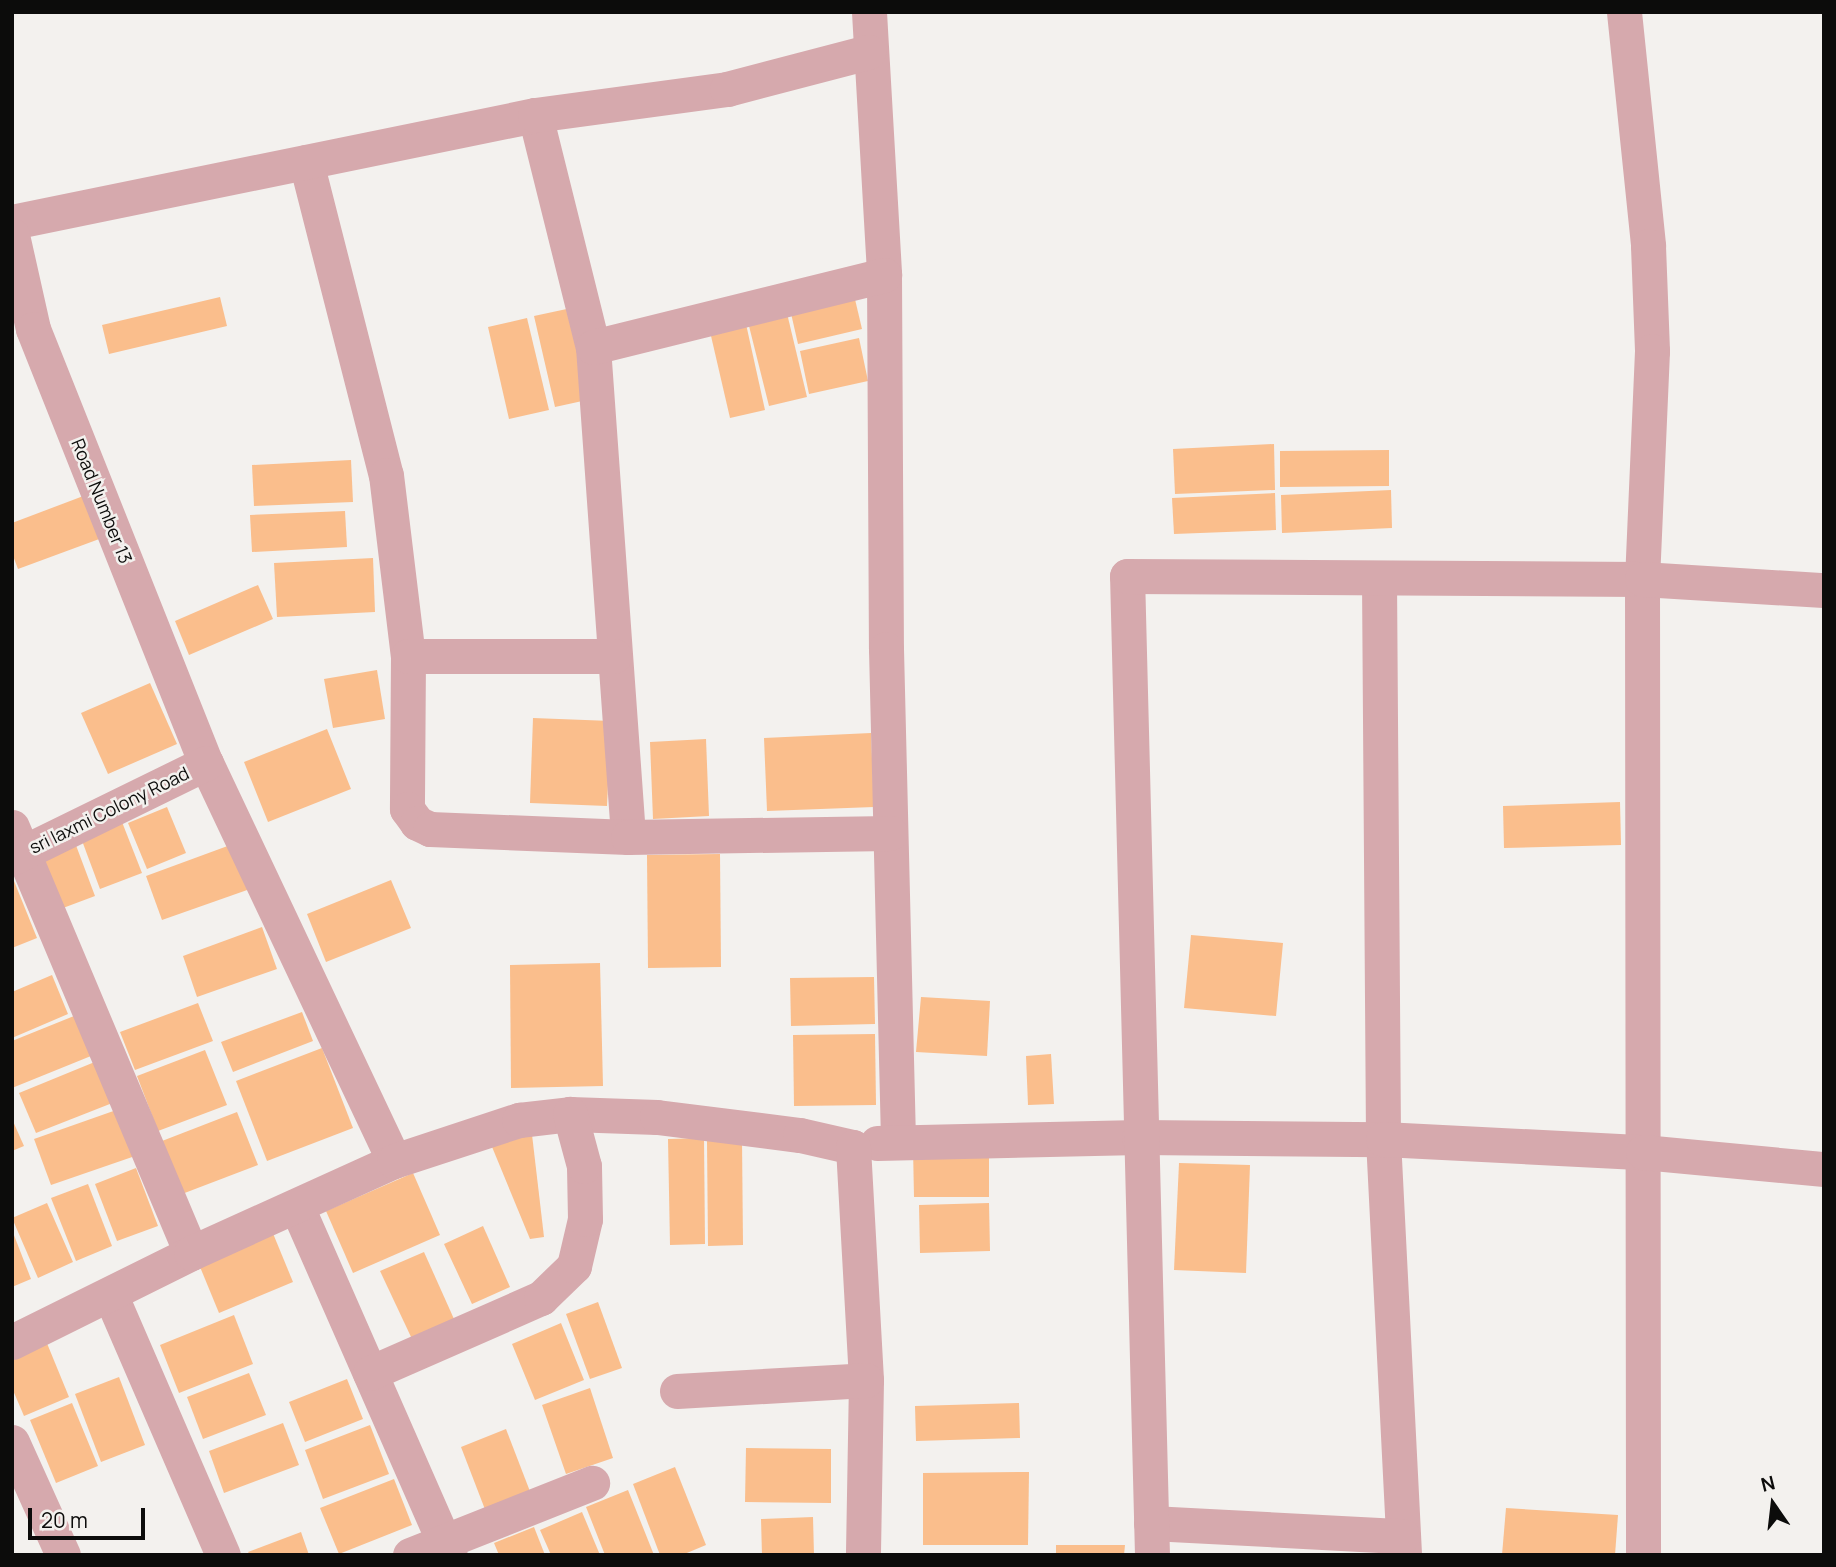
<!DOCTYPE html>
<style>
body{margin:0}
#map{position:relative;width:1836px;height:1567px;overflow:hidden;background:#f3f1ee;font-family:Manrope,sans-serif}
div>[style]{position:absolute}
[style*='--x']{left:calc(var(--x)*1px);top:calc(var(--y)*1px);width:calc(var(--w)*1px);rotate:calc(var(--a)*1deg)}
.building>*{inset:0;background:#fabe8c}
.street>*{height:35px;margin:-17.5px;padding:0 17.5px;transform-origin:17.5px;border-radius:17.5px;background:#d6a9ad}
span{translate:-50% -50%;white-space:nowrap;text-align:center;line-height:1.15;-webkit-text-stroke:5px #f3f1ee;paint-order:stroke}
.street-label{font-size:18px;color:#0c0c0b}
.frame{position:absolute;inset:0;border:14px solid #0c0c0b;pointer-events:none}
.north{position:absolute;left:1738px;top:1469px;width:70px;height:70px;-webkit-text-stroke:5px #f3f1ee;paint-order:stroke;rotate:346deg;font-size:19px;font-weight:700;line-height:28px;text-align:center;color:#0c0c0b}
.north::after{content:'';display:block;margin:auto;width:24px;height:32px;background:#0c0c0b;clip-path:polygon(50% 0,100% 100%,50% 72%,0 100%)}
.scale{position:absolute;left:28px;top:1508px;width:117px;height:32px;box-sizing:border-box;border:4px solid #0c0c0b;border-top:0;padding-left:9px;font-size:21px;line-height:24px;white-space:nowrap;color:#0c0c0b;-webkit-text-stroke:5px #f3f1ee;paint-order:stroke}
</style>
<div id="map">
<div class="building">
<i style="clip-path:polygon(854px 295px,862px 329px,798px 344px,790px 309px)"></i>
<i style="clip-path:polygon(220px 297px,227px 326px,109px 354px,102px 325px)"></i>
<i style="clip-path:polygon(785px 305px,807px 397px,769px 406px,746px 314px)"></i>
<i style="clip-path:polygon(576px 307px,596px 398px,555px 407px,534px 316px)"></i>
<i style="clip-path:polygon(744px 315px,765px 410px,730px 418px,708px 323px)"></i>
<i style="clip-path:polygon(527px 318px,549px 410px,509px 419px,488px 327px)"></i>
<i style="clip-path:polygon(859px 338px,868px 381px,809px 394px,800px 351px)"></i>
<i style="clip-path:polygon(1274px 444px,1275px 490px,1175px 494px,1173px 449px)"></i>
<i style="clip-path:polygon(1389px 450px,1389px 486px,1280px 487px,1280px 451px)"></i>
<i style="clip-path:polygon(351px 460px,353px 502px,254px 506px,252px 465px)"></i>
<i style="clip-path:polygon(1391px 490px,1392px 528px,1282px 533px,1281px 495px)"></i>
<i style="clip-path:polygon(1275px 493px,1276px 530px,1174px 534px,1172px 498px)"></i>
<i style="clip-path:polygon(86px 495px,102px 538px,18px 569px,12px 553px,12px 523px)"></i>
<i style="clip-path:polygon(345px 511px,347px 547px,252px 552px,250px 515px)"></i>
<i style="clip-path:polygon(373px 558px,375px 612px,277px 617px,274px 563px)"></i>
<i style="clip-path:polygon(258px 585px,273px 619px,189px 655px,175px 621px)"></i>
<i style="clip-path:polygon(377px 670px,385px 719px,333px 728px,324px 679px)"></i>
<i style="clip-path:polygon(150px 683px,177px 744px,108px 774px,81px 713px)"></i>
<i style="clip-path:polygon(533px 718px,611px 721px,607px 806px,530px 803px)"></i>
<i style="clip-path:polygon(327px 729px,351px 789px,268px 822px,244px 762px)"></i>
<i style="clip-path:polygon(871px 733px,874px 807px,767px 811px,764px 738px)"></i>
<i style="clip-path:polygon(706px 739px,709px 816px,653px 819px,650px 742px)"></i>
<i style="clip-path:polygon(1620px 802px,1621px 845px,1504px 848px,1503px 806px)"></i>
<i style="clip-path:polygon(167px 807px,186px 853px,147px 869px,128px 823px)"></i>
<i style="clip-path:polygon(122px 822px,142px 873px,100px 889px,81px 838px)"></i>
<i style="clip-path:polygon(74px 840px,95px 896px,55px 911px,34px 855px)"></i>
<i style="clip-path:polygon(233px 844px,250px 889px,162px 920px,146px 876px)"></i>
<i style="clip-path:polygon(720px 854px,721px 967px,648px 968px,647px 855px)"></i>
<i style="clip-path:polygon(12px 876px,37px 938px,12px 948px)"></i>
<i style="clip-path:polygon(391px 880px,411px 928px,326px 962px,307px 914px)"></i>
<i style="clip-path:polygon(262px 927px,277px 969px,197px 997px,183px 956px)"></i>
<i style="clip-path:polygon(1191px 935px,1283px 943px,1276px 1016px,1184px 1008px)"></i>
<i style="clip-path:polygon(600px 963px,603px 1086px,511px 1088px,510px 965px)"></i>
<i style="clip-path:polygon(52px 975px,68px 1014px,12px 1038px,12px 992px)"></i>
<i style="clip-path:polygon(874px 977px,875px 1024px,791px 1026px,790px 978px)"></i>
<i style="clip-path:polygon(921px 997px,990px 1001px,987px 1056px,916px 1052px)"></i>
<i style="clip-path:polygon(198px 1003px,213px 1041px,135px 1070px,120px 1032px)"></i>
<i style="clip-path:polygon(302px 1012px,313px 1041px,233px 1072px,221px 1042px)"></i>
<i style="clip-path:polygon(74px 1016px,91px 1056px,12px 1088px,12px 1041px)"></i>
<i style="clip-path:polygon(875px 1034px,876px 1105px,794px 1106px,793px 1035px)"></i>
<i style="clip-path:polygon(322px 1048px,353px 1128px,267px 1161px,236px 1081px)"></i>
<i style="clip-path:polygon(205px 1050px,227px 1105px,158px 1131px,137px 1076px)"></i>
<i style="clip-path:polygon(1051px 1054px,1054px 1104px,1028px 1105px,1026px 1056px)"></i>
<i style="clip-path:polygon(102px 1059px,120px 1100px,36px 1133px,19px 1093px)"></i>
<i style="clip-path:polygon(122px 1108px,138px 1155px,51px 1185px,34px 1139px)"></i>
<i style="clip-path:polygon(237px 1112px,258px 1165px,182px 1194px,162px 1141px)"></i>
<i style="clip-path:polygon(12px 1119px,24px 1146px,12px 1151px)"></i>
<i style="clip-path:polygon(531px 1126px,544px 1237px,530px 1239px,490px 1142px)"></i>
<i style="clip-path:polygon(704px 1138px,705px 1244px,670px 1245px,668px 1139px)"></i>
<i style="clip-path:polygon(742px 1140px,743px 1245px,708px 1246px,707px 1141px)"></i>
<i style="clip-path:polygon(913px 1148px,989px 1149px,989px 1197px,914px 1197px)"></i>
<i style="clip-path:polygon(1179px 1163px,1250px 1165px,1246px 1273px,1174px 1270px)"></i>
<i style="clip-path:polygon(136px 1168px,158px 1226px,117px 1241px,95px 1184px)"></i>
<i style="clip-path:polygon(413px 1173px,440px 1235px,353px 1273px,326px 1211px)"></i>
<i style="clip-path:polygon(88px 1184px,112px 1246px,76px 1261px,51px 1198px)"></i>
<i style="clip-path:polygon(47px 1203px,73px 1262px,38px 1278px,12px 1218px)"></i>
<i style="clip-path:polygon(989px 1203px,990px 1251px,920px 1253px,919px 1205px)"></i>
<i style="clip-path:polygon(483px 1226px,510px 1287px,472px 1304px,444px 1244px)"></i>
<i style="clip-path:polygon(12px 1230px,31px 1279px,12px 1287px)"></i>
<i style="clip-path:polygon(272px 1231px,293px 1282px,219px 1313px,198px 1262px)"></i>
<i style="clip-path:polygon(424px 1252px,454px 1319px,412px 1339px,380px 1271px)"></i>
<i style="clip-path:polygon(598px 1302px,622px 1368px,590px 1379px,566px 1314px)"></i>
<i style="clip-path:polygon(234px 1315px,253px 1364px,179px 1393px,160px 1345px)"></i>
<i style="clip-path:polygon(561px 1323px,584px 1380px,535px 1400px,512px 1344px)"></i>
<i style="clip-path:polygon(44px 1336px,69px 1397px,24px 1416px,12px 1388px,12px 1349px)"></i>
<i style="clip-path:polygon(249px 1373px,266px 1415px,203px 1439px,187px 1397px)"></i>
<i style="clip-path:polygon(119px 1377px,145px 1445px,101px 1462px,75px 1394px)"></i>
<i style="clip-path:polygon(347px 1379px,363px 1419px,305px 1442px,289px 1402px)"></i>
<i style="clip-path:polygon(590px 1388px,613px 1458px,566px 1474px,542px 1405px)"></i>
<i style="clip-path:polygon(72px 1403px,98px 1466px,56px 1483px,30px 1420px)"></i>
<i style="clip-path:polygon(1019px 1403px,1020px 1438px,916px 1441px,915px 1406px)"></i>
<i style="clip-path:polygon(283px 1423px,299px 1465px,224px 1493px,209px 1451px)"></i>
<i style="clip-path:polygon(370px 1425px,389px 1474px,323px 1499px,305px 1450px)"></i>
<i style="clip-path:polygon(506px 1429px,531px 1494px,486px 1512px,461px 1447px)"></i>
<i style="clip-path:polygon(746px 1448px,831px 1449px,831px 1503px,745px 1502px)"></i>
<i style="clip-path:polygon(675px 1467px,706px 1545px,682px 1555px,660px 1555px,633px 1484px)"></i>
<i style="clip-path:polygon(1029px 1472px,1028px 1545px,923px 1545px,923px 1473px)"></i>
<i style="clip-path:polygon(394px 1479px,412px 1525px,339px 1554px,320px 1508px)"></i>
<i style="clip-path:polygon(628px 1490px,654px 1555px,605px 1555px,586px 1507px)"></i>
<i style="clip-path:polygon(1506px 1508px,1618px 1515px,1615px 1555px,1502px 1555px)"></i>
<i style="clip-path:polygon(582px 1512px,600px 1555px,551px 1555px,540px 1530px)"></i>
<i style="clip-path:polygon(813px 1517px,814px 1555px,762px 1555px,761px 1519px)"></i>
<i style="clip-path:polygon(534px 1527px,545px 1555px,499px 1555px,494px 1543px)"></i>
<i style="clip-path:polygon(301px 1532px,309px 1555px,250px 1555px,248px 1552px)"></i>
<i style="clip-path:polygon(1056px 1545px,1125px 1545px,1124px 1555px,1056px 1555px)"></i>
</div>
<div class="street">
<i style="--x:869;--y:12;--w:263;--a:86.7"></i>
<i style="--x:884;--y:275;--w:374;--a:89.7"></i>
<i style="--x:886;--y:649;--w:491;--a:88.6"></i>
<i style="--x:1624;--y:12;--w:235;--a:84.1"></i>
<i style="--x:1648;--y:246;--w:105;--a:87.8"></i>
<i style="--x:1652;--y:351;--w:228;--a:92.5"></i>
<i style="--x:1642;--y:579;--w:976;--a:89.94"></i>
<i style="--x:535;--y:115;--w:239;--a:76"></i>
<i style="--x:593;--y:347;--w:491;--a:85.9"></i>
<i style="--x:306;--y:162;--w:323;--a:75.7"></i>
<i style="--x:386;--y:475;--w:182;--a:83.1"></i>
<i style="--x:408;--y:656;--w:153;--a:90.4"></i>
<i style="--x:407;--y:809;--w:17;--a:54"></i>
<i style="--x:417;--y:823;--w:14;--a:25"></i>
<i style="--x:430;--y:829;--w:198;--a:2.3"></i>
<i style="--x:628;--y:837;--w:262;--a:-0.9"></i>
<i style="--x:12;--y:222;--w:534;--a:-11.56"></i>
<i style="--x:535;--y:115;--w:194;--a:-7.7"></i>
<i style="--x:727;--y:89;--w:146;--a:-14.7"></i>
<i style="--x:12;--y:235;--w:96;--a:77.4"></i>
<i style="--x:33;--y:329;--w:467;--a:68.3"></i>
<i style="--x:206;--y:763;--w:440;--a:64.7"></i>
<i style="--x:593;--y:347;--w:300;--a:-13.9"></i>
<i style="--x:1379;--y:579;--w:560;--a:89.59"></i>
<i style="--x:1383;--y:1139;--w:417;--a:87.1"></i>
<i style="--x:408;--y:656;--w:206;--a:0"></i>
<i style="--x:12;--y:827;--w:462;--a:67.2"></i>
<i style="--x:12;--y:858;--w:216;--a:-26.1"></i>
<i style="--x:877;--y:1143;--w:262;--a:-1.3"></i>
<i style="--x:1139;--y:1137;--w:244;--a:0.5"></i>
<i style="--x:1383;--y:1139;--w:260;--a:2.9"></i>
<i style="--x:1643;--y:1152;--w:182;--a:5.4"></i>
<i style="--x:297;--y:1207;--w:380;--a:66.3"></i>
<i style="--x:110;--y:1294;--w:284;--a:66.6"></i>
<i style="--x:12;--y:1342;--w:200;--a:-26.4"></i>
<i style="--x:191;--y:1253;--w:223;--a:-24.4"></i>
<i style="--x:394;--y:1161;--w:132;--a:-18.2"></i>
<i style="--x:519;--y:1120;--w:51;--a:-6.7"></i>
<i style="--x:570;--y:1114;--w:87;--a:2"></i>
<i style="--x:657;--y:1117;--w:144;--a:7.2"></i>
<i style="--x:800;--y:1135;--w:54;--a:12.8"></i>
<i style="--x:853;--y:1147;--w:233;--a:86.8"></i>
<i style="--x:866;--y:1380;--w:175;--a:91"></i>
<i style="--x:370;--y:1373;--w:187;--a:-23.7"></i>
<i style="--x:541;--y:1298;--w:46;--a:-44.1"></i>
<i style="--x:574;--y:1266;--w:48;--a:-76.8"></i>
<i style="--x:585;--y:1219;--w:53;--a:-91.1"></i>
<i style="--x:584;--y:1166;--w:54;--a:-105.1"></i>
<i style="--x:677;--y:1391;--w:189;--a:-3.3"></i>
<i style="--x:12;--y:1442;--w:124;--a:65.7"></i>
<i style="--x:1151;--y:1523;--w:252;--a:3"></i>
<i style="--x:410;--y:1555;--w:196;--a:-21.6"></i>
<i style="--x:1152;--y:1555;--w:979;--a:-91.46"></i>
<i style="--x:1127;--y:576;--w:515;--a:0.33"></i>
<i style="--x:1642;--y:579;--w:182;--a:3.5"></i>
</div>
<div class="street-label">
<span style="left:102px;top:501px;rotate:68deg">Road Number 13</span>
<span style="left:109px;top:810px;rotate:-26deg">sri laxmi Colony Road</span>
</div>
<div class="frame"></div>
<div class="north">N</div>
<div class="scale">20 m</div>
</div>
